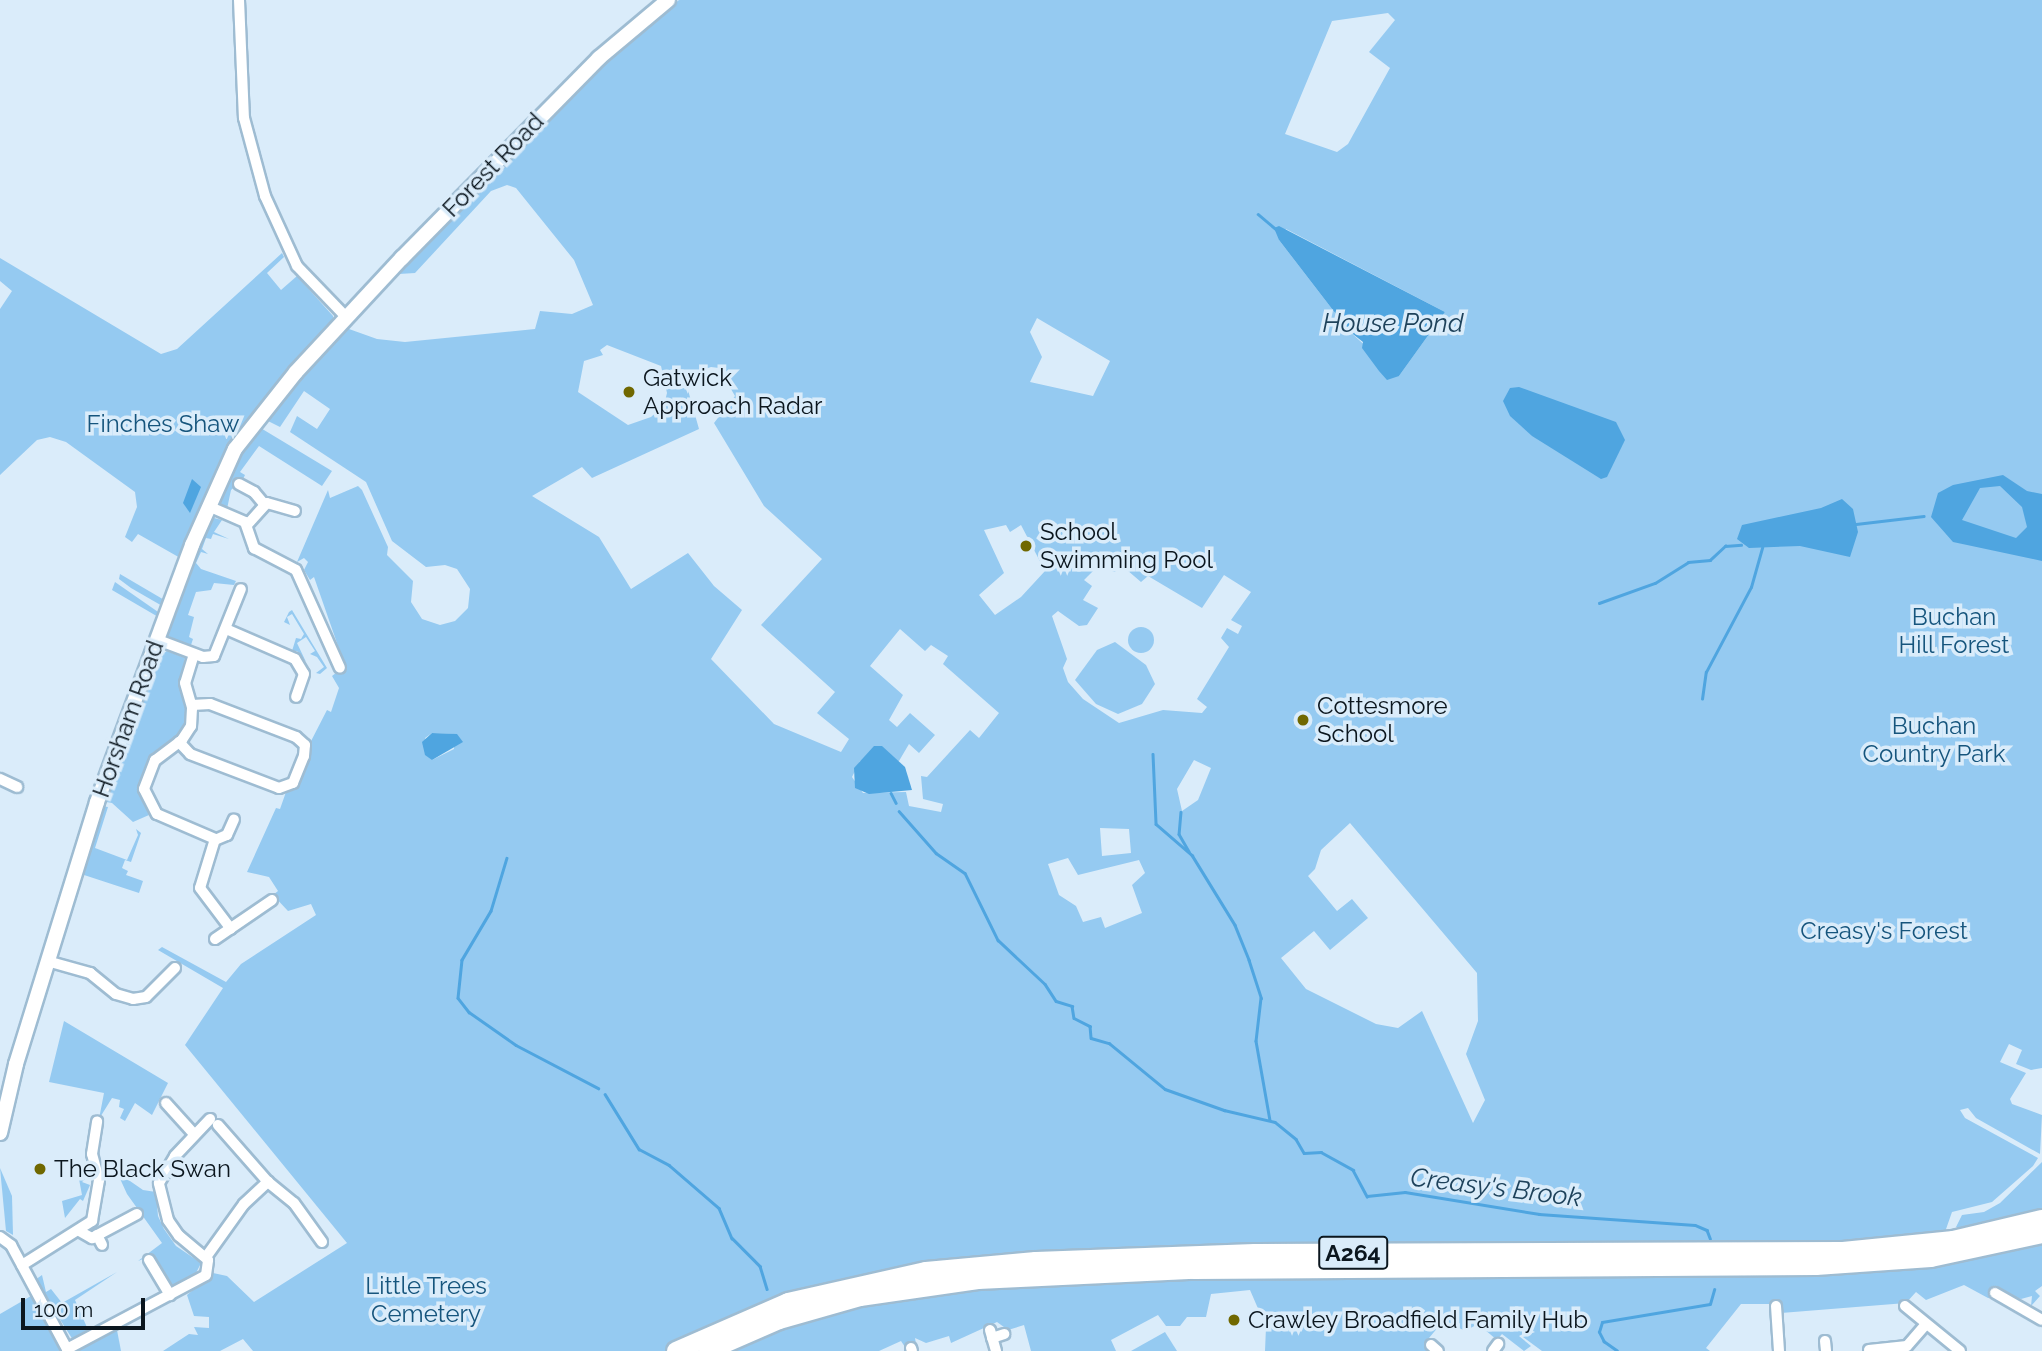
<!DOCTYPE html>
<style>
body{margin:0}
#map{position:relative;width:2042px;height:1351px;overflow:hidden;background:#daecfa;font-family:Raleway,sans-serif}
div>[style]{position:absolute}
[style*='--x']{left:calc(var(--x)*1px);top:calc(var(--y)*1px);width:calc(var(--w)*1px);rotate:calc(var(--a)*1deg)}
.green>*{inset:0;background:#95caf1}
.round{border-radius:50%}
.water>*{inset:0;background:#4fa5e0}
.stream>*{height:2.5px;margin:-1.25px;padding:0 1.25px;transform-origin:1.25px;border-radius:1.25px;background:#4fa5e0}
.roads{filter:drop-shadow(2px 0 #9ebcd2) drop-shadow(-2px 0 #9ebcd2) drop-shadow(0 2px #9ebcd2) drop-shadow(0 -2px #9ebcd2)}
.street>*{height:10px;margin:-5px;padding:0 5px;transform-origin:5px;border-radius:5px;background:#fff}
.secondary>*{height:14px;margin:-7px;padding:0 7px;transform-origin:7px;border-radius:7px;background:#fff}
.highway>*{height:18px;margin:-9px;padding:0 9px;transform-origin:9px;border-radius:9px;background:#fff}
.dots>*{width:19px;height:19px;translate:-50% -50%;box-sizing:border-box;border:4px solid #daecfa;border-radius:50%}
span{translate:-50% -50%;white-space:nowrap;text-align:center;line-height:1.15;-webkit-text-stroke:7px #daecfa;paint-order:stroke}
.shield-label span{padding:2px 5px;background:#daecfa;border:2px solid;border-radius:5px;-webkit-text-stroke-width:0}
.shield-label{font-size:23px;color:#0b161e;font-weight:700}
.street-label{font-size:24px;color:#0b161e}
.poi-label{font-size:24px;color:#0b161e}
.left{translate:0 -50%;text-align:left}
.park-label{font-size:24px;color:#16557d}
.water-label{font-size:26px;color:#1e425b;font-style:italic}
.scale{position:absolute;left:21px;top:1298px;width:124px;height:32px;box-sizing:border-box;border:4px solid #0b161e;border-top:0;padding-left:9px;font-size:21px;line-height:24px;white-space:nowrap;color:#0b161e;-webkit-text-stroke:5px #daecfa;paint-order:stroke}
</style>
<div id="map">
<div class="green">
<i style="clip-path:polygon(evenodd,679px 0,2042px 0,2042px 1068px,2031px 1070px,2016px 1064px,2022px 1050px,2009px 1044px,2000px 1062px,2026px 1073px,2010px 1099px,2012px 1104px,2042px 1115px,2040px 1154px,1976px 1118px,1968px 1108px,1960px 1110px,1965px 1118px,2038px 1158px,2033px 1166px,1992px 1202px,1952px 1212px,1945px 1232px,1894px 1242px,1036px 1256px,688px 1338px,666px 1351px,253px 1351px,243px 1339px,220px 1351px,163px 1351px,189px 1334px,198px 1335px,194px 1327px,209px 1328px,209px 1317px,194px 1316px,187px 1295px,213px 1273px,227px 1276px,254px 1302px,347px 1243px,185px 1045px,223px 988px,158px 950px,162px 947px,226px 982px,241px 964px,316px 915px,311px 904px,288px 911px,273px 895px,278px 891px,269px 877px,247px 872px,276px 808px,280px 809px,286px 792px,301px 780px,311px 755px,309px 745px,327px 710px,331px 712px,339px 688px,332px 676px,345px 666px,314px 577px,310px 580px,304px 570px,308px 562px,304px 558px,297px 562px,328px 490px,330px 498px,358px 486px,362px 490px,388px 547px,387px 555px,413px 581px,411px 602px,422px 619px,440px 625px,455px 621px,468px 608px,470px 589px,457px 569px,445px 565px,426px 567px,392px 541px,366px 482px,290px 432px,297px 416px,317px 429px,330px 409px,304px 391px,280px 427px,268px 421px,263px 404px,182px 559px,138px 534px,132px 542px,125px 537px,137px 507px,135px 492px,66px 442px,50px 437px,37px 440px,0 475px,0 309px,12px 291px,0 281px,0 258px,161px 354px,177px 349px,282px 253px,284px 257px,267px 273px,281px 290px,297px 276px,333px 316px,335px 324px,377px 339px,405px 342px,535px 329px,540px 311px,572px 314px,593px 305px,574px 260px,516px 188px,507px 185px,491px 191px,415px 273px,399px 274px,599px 66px,679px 0,1388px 13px,1395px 20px,1369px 52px,1390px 68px,1348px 144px,1337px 152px,1285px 134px,1332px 21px,1388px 13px,679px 0,1286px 229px,1445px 312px,1399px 376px,1349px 331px,1279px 240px,1286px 229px,679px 0,1037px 318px,1110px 361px,1093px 396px,1030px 382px,1042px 357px,1030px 332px,1037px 318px,679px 0,607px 345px,661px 366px,667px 393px,664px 405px,651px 417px,628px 425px,578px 392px,584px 361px,603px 355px,600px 350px,607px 345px,679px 0,711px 367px,719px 368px,735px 396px,714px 423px,764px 506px,822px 559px,761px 625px,835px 692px,817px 713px,849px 739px,841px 752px,774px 724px,711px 659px,742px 610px,714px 586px,688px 553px,631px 589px,599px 537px,532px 496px,582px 467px,592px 478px,699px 429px,684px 376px,711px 367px,679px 0,1006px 525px,1010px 532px,1021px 525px,1045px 571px,1021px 597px,995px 615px,979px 595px,1004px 573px,984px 530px,1006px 525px,679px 0,1120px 564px,1141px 582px,1148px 576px,1202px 608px,1224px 575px,1251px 592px,1231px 620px,1242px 626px,1238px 634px,1227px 628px,1221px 638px,1229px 647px,1197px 699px,1207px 707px,1202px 713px,1163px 710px,1119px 723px,1083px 699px,1068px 682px,1063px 668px,1067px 659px,1052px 616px,1058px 611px,1079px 626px,1087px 625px,1098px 608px,1083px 600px,1092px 586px,1084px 580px,1098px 566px,1115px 572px,1120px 564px,679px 0,900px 629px,925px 651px,931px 645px,948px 656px,943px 664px,999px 713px,979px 738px,970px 730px,927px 777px,921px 776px,923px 799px,943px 804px,941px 812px,909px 806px,906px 792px,863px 793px,852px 777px,860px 761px,899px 761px,909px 744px,919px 753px,935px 735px,910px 713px,897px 727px,889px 720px,903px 695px,870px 666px,900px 629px,679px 0,432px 733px,454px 734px,454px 749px,432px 760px,425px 738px,432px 733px,679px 0,1194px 760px,1211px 768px,1198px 800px,1182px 811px,1177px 789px,1194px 760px,679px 0,1350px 823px,1477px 973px,1478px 1021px,1466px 1054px,1485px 1100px,1473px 1123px,1422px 1011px,1398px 1028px,1376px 1024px,1306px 989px,1281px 958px,1314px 931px,1330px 950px,1368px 918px,1352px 899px,1337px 911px,1308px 876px,1315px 869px,1321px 850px,1350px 823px,679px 0,1100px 828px,1129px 829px,1131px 853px,1102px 856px,1100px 828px,679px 0,1068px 858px,1078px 875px,1139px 860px,1145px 873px,1132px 885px,1142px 913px,1105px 928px,1101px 917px,1083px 922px,1076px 906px,1059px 895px,1048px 864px,1068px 858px)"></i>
<i style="clip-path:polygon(259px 427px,332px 471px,322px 486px,259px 446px,240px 472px,245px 475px,242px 481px,231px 490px,227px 509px,217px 502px,231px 463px)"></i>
<i style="clip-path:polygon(210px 517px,222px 520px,214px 532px,229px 539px,213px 534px,211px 539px,206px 538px,202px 549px,208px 554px,201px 552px,196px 563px,201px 569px,236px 581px,234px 585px,214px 583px,211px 590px,196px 592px,188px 615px,194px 617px,189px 637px,193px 639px,191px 645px,178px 643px,166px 634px)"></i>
<i style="clip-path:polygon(120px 574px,166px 601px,164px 607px,131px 588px,119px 579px)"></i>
<i style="clip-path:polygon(115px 582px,161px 614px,160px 618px,112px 590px)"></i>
<i style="clip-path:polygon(292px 610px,327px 668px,320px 674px,316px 673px,324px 667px,317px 657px,310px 654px,315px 651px,306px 637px,297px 643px,306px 662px,297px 651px,292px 651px,296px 638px,301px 639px,304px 634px,292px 614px,287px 617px,290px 625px,284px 622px,289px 612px)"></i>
<i class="round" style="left:1128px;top:627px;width:26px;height:26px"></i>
<i style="clip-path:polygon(1115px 642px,1146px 665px,1155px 684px,1142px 704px,1118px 714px,1096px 704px,1075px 680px,1097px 650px)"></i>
<i style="clip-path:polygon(167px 651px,185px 658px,179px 687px,189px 707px,187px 726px,149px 764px,141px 784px,149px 815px,133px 822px,112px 803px,101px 801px,159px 656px)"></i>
<i style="clip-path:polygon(101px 806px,108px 807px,95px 848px,127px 860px,138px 835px,136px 829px,141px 833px,131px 862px,125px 860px,122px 868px,128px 871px,126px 875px,143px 881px,139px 893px,81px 874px)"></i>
<i style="clip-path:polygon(64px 1021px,168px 1083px,152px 1115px,135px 1103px,125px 1121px,120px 1118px,124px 1109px,119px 1107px,120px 1100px,112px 1098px,99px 1119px,104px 1093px,49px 1082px)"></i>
<i style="clip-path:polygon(2042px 1162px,2042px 1213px,1963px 1231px,1956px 1227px,1962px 1215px,1984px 1212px,2000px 1203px)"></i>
<i style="clip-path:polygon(0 1168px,12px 1196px,13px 1235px,6px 1231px)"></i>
<i style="clip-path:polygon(117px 1172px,143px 1190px,156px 1192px,158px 1216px,164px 1229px,176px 1246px,201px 1263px,194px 1277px,172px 1290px,153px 1255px,138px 1261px,162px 1243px,127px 1194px)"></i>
<i style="clip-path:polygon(87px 1177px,82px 1182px,90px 1185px,83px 1201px,80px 1199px,65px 1218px,62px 1201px,82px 1195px,79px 1179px)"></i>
<i style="clip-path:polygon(2042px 1241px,2042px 1286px,2035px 1291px,2040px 1296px,2031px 1306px,2032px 1296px,2021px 1299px,1995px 1289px,1995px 1298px,1988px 1298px,1964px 1285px,1926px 1300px,1916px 1292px,1906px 1303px,1781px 1313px,1780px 1304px,1741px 1304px,1706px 1348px,1710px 1351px,1542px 1351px,1523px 1337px,1535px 1332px,1531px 1330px,1519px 1336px,1531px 1346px,1524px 1351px,1502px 1334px,1497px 1340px,1478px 1324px,1465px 1331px,1444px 1320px,1424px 1344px,1432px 1351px,1265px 1351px,1266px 1327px,1250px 1290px,1211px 1294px,1206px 1317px,1187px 1317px,1180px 1326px,1166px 1326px,1158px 1315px,1111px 1340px,1116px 1351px,1031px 1351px,1024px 1325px,1008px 1330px,997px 1322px,951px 1343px,949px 1336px,926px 1343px,915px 1338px,916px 1344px,905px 1347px,901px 1341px,879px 1351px,722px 1351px,837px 1309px,956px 1288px)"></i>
<i style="clip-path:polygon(117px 1272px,75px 1300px,89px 1332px,73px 1340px,35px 1280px,42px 1275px,46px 1292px,51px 1289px,62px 1303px)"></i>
<i style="clip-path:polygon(31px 1296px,61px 1351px,0 1351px,0 1314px)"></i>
<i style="clip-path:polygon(117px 1330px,121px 1351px,77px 1351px,100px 1336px)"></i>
<i style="clip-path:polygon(1165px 1332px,1177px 1351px,1131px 1351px)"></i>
</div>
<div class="water">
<i style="clip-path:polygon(1279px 226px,1445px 312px,1399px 376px,1387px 380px,1379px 371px,1362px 348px,1363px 342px,1349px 331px,1279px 240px,1274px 228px)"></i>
<i style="clip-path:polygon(1519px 387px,1616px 422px,1625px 440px,1607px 477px,1601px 479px,1532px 436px,1510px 416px,1503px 401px,1510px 388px)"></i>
<i style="clip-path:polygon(evenodd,2003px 475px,2027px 491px,2042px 494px,2042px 561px,1953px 542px,1931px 517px,1938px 493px,1953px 485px,2003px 475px,2000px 486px,2022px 507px,2027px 527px,2016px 538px,1962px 520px,1980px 488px,2000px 486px)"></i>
<i style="clip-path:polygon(192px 479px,201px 487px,190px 513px,183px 503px)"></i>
<i style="clip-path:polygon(1842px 499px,1853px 509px,1858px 532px,1850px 557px,1800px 546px,1749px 548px,1737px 539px,1742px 525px,1821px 508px)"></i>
<i style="clip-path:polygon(432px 733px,457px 734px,463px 742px,432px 760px,425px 755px,422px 742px)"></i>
<i style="clip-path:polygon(874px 746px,882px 746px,905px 767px,912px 790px,869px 794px,855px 788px,854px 768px)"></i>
</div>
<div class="stream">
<i style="--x:1258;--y:214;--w:25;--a:40"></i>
<i style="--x:1856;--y:524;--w:68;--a:-6.7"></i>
<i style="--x:1599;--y:603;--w:59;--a:-19.7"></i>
<i style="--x:1655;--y:583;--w:39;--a:-32"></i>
<i style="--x:1688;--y:562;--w:22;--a:-5"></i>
<i style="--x:1710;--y:560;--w:21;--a:-43"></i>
<i style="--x:1725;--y:546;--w:16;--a:-4"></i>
<i style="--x:1702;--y:699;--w:27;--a:-82"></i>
<i style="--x:1706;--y:672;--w:96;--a:-62.1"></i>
<i style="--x:1751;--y:587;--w:41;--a:-74.2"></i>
<i style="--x:1153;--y:754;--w:70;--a:87.5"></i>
<i style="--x:1156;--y:824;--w:48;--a:40.7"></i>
<i style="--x:1192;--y:855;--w:82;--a:58.4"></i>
<i style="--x:1235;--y:925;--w:38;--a:68"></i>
<i style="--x:1249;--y:960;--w:40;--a:72"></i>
<i style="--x:1261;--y:998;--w:43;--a:96.6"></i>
<i style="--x:1256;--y:1041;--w:80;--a:80"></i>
<i style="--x:891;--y:793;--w:11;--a:63"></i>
<i style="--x:899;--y:811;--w:56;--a:48.6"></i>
<i style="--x:936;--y:853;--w:35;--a:35"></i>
<i style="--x:965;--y:873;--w:75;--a:63.8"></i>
<i style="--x:998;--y:940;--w:64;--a:43.1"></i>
<i style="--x:1045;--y:984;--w:20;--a:57"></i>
<i style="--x:1056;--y:1001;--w:17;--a:17"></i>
<i style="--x:1072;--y:1006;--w:12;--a:81"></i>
<i style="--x:1074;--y:1018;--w:18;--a:27"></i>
<i style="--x:1090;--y:1026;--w:12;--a:85"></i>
<i style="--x:1091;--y:1038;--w:19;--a:16"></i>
<i style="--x:1109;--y:1043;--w:72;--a:39.4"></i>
<i style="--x:1165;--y:1089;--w:63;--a:19.6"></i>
<i style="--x:1224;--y:1110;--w:52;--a:13.2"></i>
<i style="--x:1275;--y:1122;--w:27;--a:39"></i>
<i style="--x:1296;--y:1139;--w:16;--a:60"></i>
<i style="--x:1304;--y:1153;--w:17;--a:-3"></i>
<i style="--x:1321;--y:1152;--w:37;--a:29"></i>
<i style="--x:1353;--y:1170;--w:30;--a:62"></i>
<i style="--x:1367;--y:1196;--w:38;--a:-6"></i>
<i style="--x:1405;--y:1192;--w:136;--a:9.3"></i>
<i style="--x:1539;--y:1214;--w:156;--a:4"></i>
<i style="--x:1695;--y:1225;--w:13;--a:23"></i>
<i style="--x:1707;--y:1230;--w:9;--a:69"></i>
<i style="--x:1181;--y:812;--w:22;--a:95"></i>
<i style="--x:1179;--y:834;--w:20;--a:60"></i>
<i style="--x:507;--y:858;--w:55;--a:106.8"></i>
<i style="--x:491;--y:911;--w:57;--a:120.6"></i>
<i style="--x:462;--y:960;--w:38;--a:96"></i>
<i style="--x:458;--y:998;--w:18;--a:52"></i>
<i style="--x:469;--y:1012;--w:57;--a:35.1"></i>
<i style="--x:516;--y:1045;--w:93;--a:27.7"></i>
<i style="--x:605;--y:1094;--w:65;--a:58.3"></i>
<i style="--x:639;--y:1149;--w:34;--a:28"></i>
<i style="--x:669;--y:1165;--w:66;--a:40.7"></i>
<i style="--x:719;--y:1208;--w:33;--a:67"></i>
<i style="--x:732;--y:1238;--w:40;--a:45"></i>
<i style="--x:760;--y:1266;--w:24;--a:73"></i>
<i style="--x:1617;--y:1351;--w:16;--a:-145"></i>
<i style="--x:1604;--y:1342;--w:11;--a:-117"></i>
<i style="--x:1599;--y:1332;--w:10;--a:-73"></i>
<i style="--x:1602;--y:1322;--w:109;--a:-9.5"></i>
<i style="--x:1710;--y:1304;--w:15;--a:-74"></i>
</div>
<div class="roads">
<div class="street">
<i style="--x:239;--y:0;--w:118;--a:87.6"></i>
<i style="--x:244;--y:118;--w:81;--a:74.9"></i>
<i style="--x:265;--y:196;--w:77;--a:65.4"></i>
<i style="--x:297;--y:266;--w:71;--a:46.1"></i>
<i style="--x:239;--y:484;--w:17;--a:28"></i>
<i style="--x:254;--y:492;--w:16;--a:50"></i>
<i style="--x:208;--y:506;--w:40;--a:23.4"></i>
<i style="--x:245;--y:522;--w:28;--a:71"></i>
<i style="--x:254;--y:548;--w:47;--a:27.6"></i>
<i style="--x:296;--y:570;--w:107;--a:65.8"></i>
<i style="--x:248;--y:524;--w:28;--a:-48"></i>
<i style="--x:267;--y:503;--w:29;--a:16"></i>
<i style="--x:226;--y:629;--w:75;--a:23.5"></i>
<i style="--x:295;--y:659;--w:17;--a:59"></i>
<i style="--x:304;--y:674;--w:24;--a:109"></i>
<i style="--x:158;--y:640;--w:48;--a:20.7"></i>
<i style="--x:203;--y:657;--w:11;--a:-5"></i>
<i style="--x:214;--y:656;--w:72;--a:-68.1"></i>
<i style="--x:194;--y:654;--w:30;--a:107"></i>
<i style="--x:185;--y:683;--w:26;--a:74"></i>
<i style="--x:192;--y:708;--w:18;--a:93"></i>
<i style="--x:191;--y:726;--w:17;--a:123"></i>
<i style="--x:182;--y:740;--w:34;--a:143"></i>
<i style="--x:155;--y:760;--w:31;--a:111"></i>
<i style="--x:144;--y:789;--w:28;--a:63"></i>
<i style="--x:157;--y:814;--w:63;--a:23.3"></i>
<i style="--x:215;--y:839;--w:51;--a:107"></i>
<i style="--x:200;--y:888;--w:51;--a:52.9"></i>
<i style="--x:179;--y:742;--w:16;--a:47"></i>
<i style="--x:190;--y:754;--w:95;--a:20.9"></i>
<i style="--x:279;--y:788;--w:15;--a:-20"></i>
<i style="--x:293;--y:783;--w:29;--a:-68"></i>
<i style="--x:304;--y:756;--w:11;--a:-85"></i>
<i style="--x:305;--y:745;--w:12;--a:-138"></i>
<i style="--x:296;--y:737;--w:92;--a:-159"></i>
<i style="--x:210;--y:704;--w:18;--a:177"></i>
<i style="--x:0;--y:779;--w:19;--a:25"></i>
<i style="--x:215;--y:840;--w:13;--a:-23"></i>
<i style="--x:227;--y:835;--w:17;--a:-66"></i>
<i style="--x:215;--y:939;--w:69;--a:-34.4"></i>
<i style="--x:47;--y:961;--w:45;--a:15.6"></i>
<i style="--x:90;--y:973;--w:33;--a:39"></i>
<i style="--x:116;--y:994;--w:18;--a:16"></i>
<i style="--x:133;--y:999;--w:13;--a:-9"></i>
<i style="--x:146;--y:997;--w:41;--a:-45"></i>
<i style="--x:166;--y:1103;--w:42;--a:47.9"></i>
<i style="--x:268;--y:1182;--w:33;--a:39"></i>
<i style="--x:294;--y:1203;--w:48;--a:54.3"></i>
<i style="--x:81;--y:1232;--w:13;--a:29"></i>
<i style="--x:92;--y:1238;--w:51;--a:-28.1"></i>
<i style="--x:97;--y:1235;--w:11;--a:63"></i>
<i style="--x:0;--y:1237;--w:14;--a:36"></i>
<i style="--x:11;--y:1245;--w:120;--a:61.7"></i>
<i style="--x:206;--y:1257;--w:65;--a:-54.4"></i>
<i style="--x:244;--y:1204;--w:33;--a:-43"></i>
<i style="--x:268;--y:1182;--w:76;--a:-131.3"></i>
<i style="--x:149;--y:1260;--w:41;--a:59"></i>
<i style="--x:22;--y:1265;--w:83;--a:-32.2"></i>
<i style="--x:92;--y:1221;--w:42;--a:-80.3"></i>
<i style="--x:99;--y:1180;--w:27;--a:-105"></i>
<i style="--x:92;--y:1154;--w:33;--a:-81"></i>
<i style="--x:1995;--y:1293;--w:54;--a:29.9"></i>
<i style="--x:1776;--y:1306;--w:45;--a:86.2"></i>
<i style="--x:1905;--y:1306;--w:71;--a:39.3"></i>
<i style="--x:990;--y:1330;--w:22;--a:74"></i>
<i style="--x:992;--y:1338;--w:13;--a:-18"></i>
<i style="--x:1825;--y:1341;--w:10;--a:84"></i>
<i style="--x:1431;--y:1345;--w:9;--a:41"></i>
<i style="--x:911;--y:1348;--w:3;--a:72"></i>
<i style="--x:67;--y:1349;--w:157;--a:-28"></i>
<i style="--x:206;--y:1275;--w:15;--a:-82"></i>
<i style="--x:208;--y:1260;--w:38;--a:-140"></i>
<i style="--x:179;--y:1236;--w:19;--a:-125"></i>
<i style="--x:168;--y:1220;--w:38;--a:-104"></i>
<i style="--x:159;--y:1183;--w:31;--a:-59"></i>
<i style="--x:175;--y:1156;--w:51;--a:-46.6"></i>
<i style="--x:1869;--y:1350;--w:38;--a:-6"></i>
<i style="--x:1907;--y:1346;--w:29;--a:-49"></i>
<i style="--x:1493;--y:1351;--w:9;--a:-54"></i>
</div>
<div class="secondary">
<i style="--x:0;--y:1133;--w:71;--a:-76.9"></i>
<i style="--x:16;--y:1064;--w:274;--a:-72.8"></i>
<i style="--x:97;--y:802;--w:274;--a:-69.7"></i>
<i style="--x:192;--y:545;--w:105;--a:-65.9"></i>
<i style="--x:235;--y:449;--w:98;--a:-51.6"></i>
<i style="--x:296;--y:372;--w:156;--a:-47.1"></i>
<i style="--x:402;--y:258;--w:281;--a:-45.4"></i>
<i style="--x:599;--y:58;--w:90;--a:-40"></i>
</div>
<div class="highway">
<i style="--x:676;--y:1351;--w:122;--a:-23.6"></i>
<i style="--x:788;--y:1302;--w:141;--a:-12.7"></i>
<i style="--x:926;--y:1271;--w:110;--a:-5.2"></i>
<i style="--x:1036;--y:1261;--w:219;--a:-2.1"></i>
<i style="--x:1255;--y:1253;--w:588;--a:-0.19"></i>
<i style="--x:1843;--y:1251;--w:111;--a:-5.7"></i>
<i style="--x:1953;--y:1240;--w:91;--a:-13.3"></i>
<i style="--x:708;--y:1351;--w:77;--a:-23.6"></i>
<i style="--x:779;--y:1320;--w:84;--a:-15.9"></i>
<i style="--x:860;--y:1297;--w:119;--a:-8.2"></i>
<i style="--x:978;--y:1280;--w:216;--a:-2.7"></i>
<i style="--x:1194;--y:1270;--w:622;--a:-0.37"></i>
<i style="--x:1816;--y:1266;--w:115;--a:-4"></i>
<i style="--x:1931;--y:1258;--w:114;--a:-12.2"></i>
</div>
</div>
<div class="dots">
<i style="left:629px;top:392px;background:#706800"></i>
<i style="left:1026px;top:546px;background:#706800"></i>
<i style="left:1303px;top:720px;background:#706800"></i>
<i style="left:40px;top:1169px;background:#706800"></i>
<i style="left:1234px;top:1320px;background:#706800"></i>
</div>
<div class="shield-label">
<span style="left:1353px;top:1253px">A264</span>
</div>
<div class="street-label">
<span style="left:493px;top:165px;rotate:-46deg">Forest Road</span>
<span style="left:128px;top:719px;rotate:-70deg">Horsham Road</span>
</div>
<div class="poi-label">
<span class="left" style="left:643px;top:392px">Gatwick<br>Approach Radar</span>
<span class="left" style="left:1040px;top:546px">School<br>Swimming Pool</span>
<span class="left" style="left:1317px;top:720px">Cottesmore<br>School</span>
<span class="left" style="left:54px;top:1169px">The Black Swan</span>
<span class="left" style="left:1248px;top:1320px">Crawley Broadfield Family Hub</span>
</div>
<div class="park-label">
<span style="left:163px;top:424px">Finches Shaw</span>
<span style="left:1954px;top:631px">Buchan<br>Hill Forest</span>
<span style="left:1934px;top:740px">Buchan<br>Country Park</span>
<span style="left:1884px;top:931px">Creasy's Forest</span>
<span style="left:426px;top:1300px">Little Trees<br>Cemetery</span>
</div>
<div class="water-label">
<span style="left:1393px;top:324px">House Pond</span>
<span style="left:1496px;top:1188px;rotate:7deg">Creasy's Brook</span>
</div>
<div class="scale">100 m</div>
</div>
